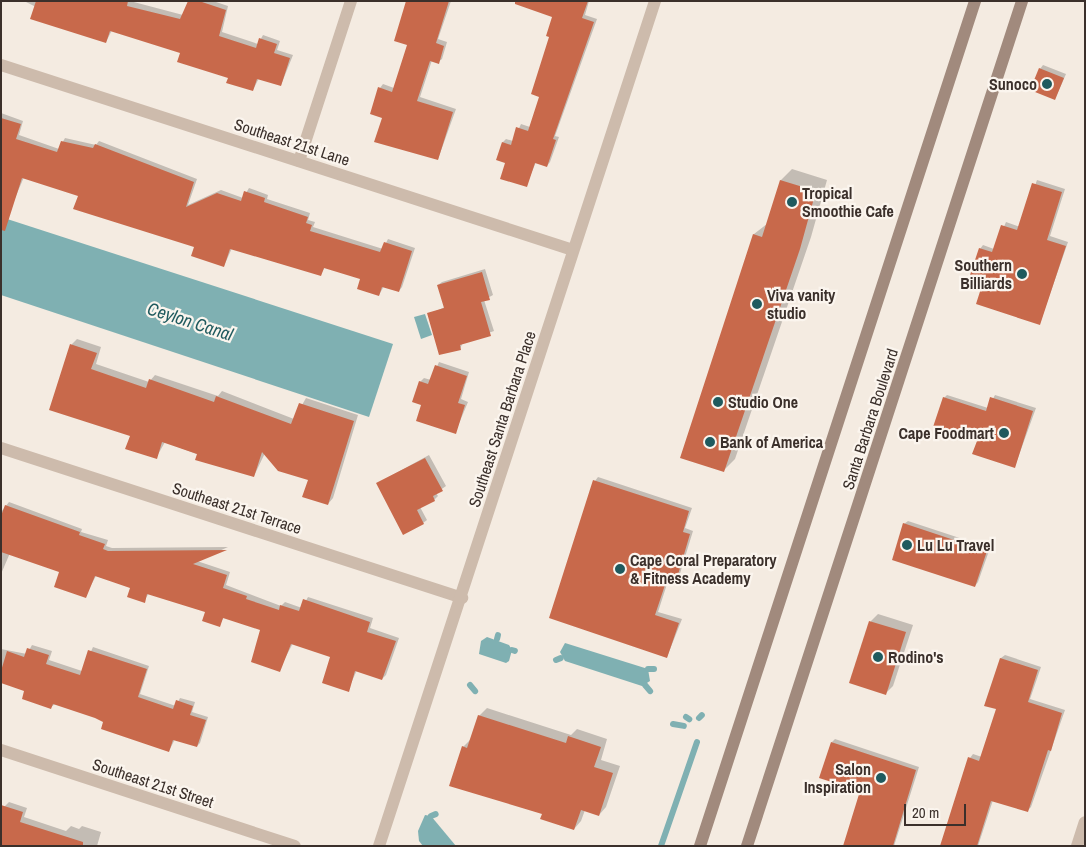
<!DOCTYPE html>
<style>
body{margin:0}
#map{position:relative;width:1086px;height:847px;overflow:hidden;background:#f4ebe1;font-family:"Archivo Narrow",sans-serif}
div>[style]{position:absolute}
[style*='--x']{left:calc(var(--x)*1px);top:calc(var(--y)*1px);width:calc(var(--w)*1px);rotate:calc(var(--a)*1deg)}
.water>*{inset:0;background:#7fb0b2}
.shadow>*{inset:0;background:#0003}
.stream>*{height:6px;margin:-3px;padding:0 3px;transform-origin:3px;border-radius:3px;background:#7fb0b2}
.building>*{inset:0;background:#c8694b}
.minor>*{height:12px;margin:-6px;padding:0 6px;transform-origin:6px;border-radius:6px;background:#cdbbac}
.secondary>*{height:12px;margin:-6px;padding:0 6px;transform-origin:6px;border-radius:6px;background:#a18a7d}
.dots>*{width:14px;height:14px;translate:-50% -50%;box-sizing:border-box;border:2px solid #fbf5ee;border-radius:50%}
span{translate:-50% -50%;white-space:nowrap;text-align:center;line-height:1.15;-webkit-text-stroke:4.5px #fbf5ee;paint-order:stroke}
.poi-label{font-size:16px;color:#3b302b;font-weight:700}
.right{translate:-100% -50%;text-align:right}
.left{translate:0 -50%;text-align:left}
.street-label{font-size:16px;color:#3b302b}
.water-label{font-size:18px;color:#1f5a5e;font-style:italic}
.frame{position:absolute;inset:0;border:2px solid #3b302b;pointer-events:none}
.scale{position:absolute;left:904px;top:804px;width:62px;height:22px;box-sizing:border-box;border:2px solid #3b302b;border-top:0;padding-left:6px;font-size:15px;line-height:18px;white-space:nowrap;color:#3b302b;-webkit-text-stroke:4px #fbf5ee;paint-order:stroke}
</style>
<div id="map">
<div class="water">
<i style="clip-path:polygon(1px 217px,393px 344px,369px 417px,1px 295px)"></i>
<i style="clip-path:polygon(425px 314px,432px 335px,421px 339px,414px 317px)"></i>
<i style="clip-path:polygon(487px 637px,509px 645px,512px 650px,509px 661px,506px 663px,479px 654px,481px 641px)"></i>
<i style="clip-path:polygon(565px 643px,648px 669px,650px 681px,642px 686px,565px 661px,560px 652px)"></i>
<i style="clip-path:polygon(425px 815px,431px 816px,456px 846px,423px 846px,419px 841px,418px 831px)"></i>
</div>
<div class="shadow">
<i style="clip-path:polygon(24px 1px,130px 1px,183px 15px,189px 1px,213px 1px,228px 6px,222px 32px,258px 44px,263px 35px,280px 41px,277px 50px,293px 55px,281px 85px,259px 78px,253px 90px,181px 52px,112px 30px,106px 42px)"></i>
<i style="clip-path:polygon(408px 1px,451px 1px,438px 39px,447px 42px,442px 59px,438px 62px,432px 60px,420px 97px,456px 109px,438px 159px,383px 117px,380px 88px,383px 84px,394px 88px,408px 44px)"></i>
<i style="clip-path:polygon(532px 1px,589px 1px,585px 15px,597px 19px,555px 136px,559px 137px,550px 162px,547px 166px,536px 162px,526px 186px,506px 162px,503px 142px,506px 139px,513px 141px,521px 124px,530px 127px,540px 96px,554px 16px)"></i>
<i style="clip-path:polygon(1043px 65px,1066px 74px,1055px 99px,1040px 69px)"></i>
<i style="clip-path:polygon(1px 113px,23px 121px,19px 135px,59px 149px,65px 138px,96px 145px,99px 141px,197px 179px,188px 205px,221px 190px,243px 198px,249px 188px,268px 195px,267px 199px,310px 213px,308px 220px,315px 222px,313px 227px,383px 249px,388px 239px,415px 248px,402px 287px,399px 291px,384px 286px,379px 295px,362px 278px,325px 267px,321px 274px,232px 248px,224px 266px,195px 246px,79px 195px,24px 177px,13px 203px,1px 199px)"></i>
<i style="clip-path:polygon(792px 169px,827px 180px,811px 237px,735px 459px,724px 470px,754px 234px,767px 224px,781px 180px)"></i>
<i style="clip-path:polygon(1037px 180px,1065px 189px,1050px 236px,1068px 242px,1040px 323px,985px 278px,980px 249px,983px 245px,994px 249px,1006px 222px,1020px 227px)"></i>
<i style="clip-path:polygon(485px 269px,493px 295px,484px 300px,494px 331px,463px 342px,460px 349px,429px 314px,445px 307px,438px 285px,442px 282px)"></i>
<i style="clip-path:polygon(77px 339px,101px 347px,96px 364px,149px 382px,155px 375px,218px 396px,222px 391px,294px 419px,306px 398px,358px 415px,333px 498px,328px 504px,309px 479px,265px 453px,254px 476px,165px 442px,156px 458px,131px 435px,50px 409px,72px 344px)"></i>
<i style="clip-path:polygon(439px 362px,469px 372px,461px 399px,468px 402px,455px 433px,423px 405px,420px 382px,424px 378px,431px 380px)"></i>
<i style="clip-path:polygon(947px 395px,988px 408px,995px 395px,1036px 408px,1015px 466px,978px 440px,944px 398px)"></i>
<i style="clip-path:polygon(429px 455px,446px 486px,436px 493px,438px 496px,434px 500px,420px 507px,427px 520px,423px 523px,378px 483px)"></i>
<i style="clip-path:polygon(598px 477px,692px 508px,685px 528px,693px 531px,678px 580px,675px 584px,668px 581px,658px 612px,682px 619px,667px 657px,595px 481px)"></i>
<i style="clip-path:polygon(9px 502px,82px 529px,81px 532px,108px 540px,106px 546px,112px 548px,228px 547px,197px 561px,230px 572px,226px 585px,281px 606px,285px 602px,302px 608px,308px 597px,373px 618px,370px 628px,399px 638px,386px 675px,382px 679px,357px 670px,348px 690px,332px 656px,293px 643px,279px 670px,261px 629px,224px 617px,219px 626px,207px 611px,149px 593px,144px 601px,131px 587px,96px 576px,85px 596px,61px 571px,10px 553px,1px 574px,1px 512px)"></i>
<i style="clip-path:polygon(908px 521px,990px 548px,978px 582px,975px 586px,904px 524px)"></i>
<i style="clip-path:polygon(878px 614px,913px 625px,893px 686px,886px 693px,851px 682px,871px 621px)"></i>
<i style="clip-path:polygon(32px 645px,52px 651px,49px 660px,82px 671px,93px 647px,149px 666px,140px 694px,176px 706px,180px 698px,195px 702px,192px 712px,208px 717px,200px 743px,197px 746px,175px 739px,169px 751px,96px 717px,55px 704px,51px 707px,26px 690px,1px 682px,1px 649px,27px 654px)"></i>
<i style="clip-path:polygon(1005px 655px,1041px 667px,1030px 699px,1065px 710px,1031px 807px,1027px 811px,993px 800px,978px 846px,941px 846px,970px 758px,973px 754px,982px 757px,997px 709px,1001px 658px)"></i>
<i style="clip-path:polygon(487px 708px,571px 735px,577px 729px,607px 739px,601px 760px,620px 766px,606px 807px,599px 815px,585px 810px,581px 821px,574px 829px,544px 813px,463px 747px,471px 739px,479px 716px)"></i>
<i style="clip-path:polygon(835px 739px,919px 767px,894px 846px,844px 846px,862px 791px,832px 742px)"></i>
<i style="clip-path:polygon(9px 802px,27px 808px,24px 817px,66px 831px,71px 826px,79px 829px,82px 826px,101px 832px,97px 846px,1px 846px,4px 807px)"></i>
</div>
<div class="stream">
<i style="--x:497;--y:639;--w:4;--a:-76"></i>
<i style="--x:512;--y:650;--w:3;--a:18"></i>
<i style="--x:556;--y:660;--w:5;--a:-22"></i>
<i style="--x:648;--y:669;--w:6;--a:0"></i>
<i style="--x:470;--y:685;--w:8;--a:50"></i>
<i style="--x:645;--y:685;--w:8;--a:50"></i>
<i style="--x:686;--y:717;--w:4;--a:34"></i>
<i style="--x:699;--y:718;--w:4;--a:-45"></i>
<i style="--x:673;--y:724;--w:11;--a:10"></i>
<i style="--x:431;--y:816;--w:5;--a:-22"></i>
<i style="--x:661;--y:846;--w:110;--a:-70.9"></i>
</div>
<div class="building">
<i style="clip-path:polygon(36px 1px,128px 1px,127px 6px,180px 19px,188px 1px,199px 1px,226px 10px,219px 36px,256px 48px,259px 38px,277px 44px,274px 53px,290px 58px,281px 86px,257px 79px,253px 91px,226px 83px,228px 78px,177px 62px,180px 53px,110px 31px,106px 43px,30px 19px)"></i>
<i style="clip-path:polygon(406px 1px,449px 1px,436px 43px,444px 46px,439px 64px,430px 61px,417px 101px,453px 112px,438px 160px,374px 142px,382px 118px,370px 114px,378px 87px,392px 92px,407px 45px,394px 41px)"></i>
<i style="clip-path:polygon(515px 1px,588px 1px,582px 18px,594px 22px,553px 139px,556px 140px,547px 167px,535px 163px,527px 187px,500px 179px,505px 163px,496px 160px,502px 142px,511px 145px,516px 127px,528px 131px,539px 97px,531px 94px,549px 37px,546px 36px,552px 17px,515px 4px)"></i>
<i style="clip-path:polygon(1039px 68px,1064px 78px,1055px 100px,1030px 90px)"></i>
<i style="clip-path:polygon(1px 118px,21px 124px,16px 139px,57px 152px,61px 141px,93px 148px,95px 144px,194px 182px,186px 207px,217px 193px,241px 201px,244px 191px,265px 198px,264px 202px,308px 217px,306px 223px,312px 225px,310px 231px,380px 252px,384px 242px,412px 251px,399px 292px,382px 287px,379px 296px,357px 289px,360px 279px,324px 268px,321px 276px,230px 249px,224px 267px,191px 256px,194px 247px,73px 209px,78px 196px,22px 178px,5px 231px,1px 230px)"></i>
<i style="clip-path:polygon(780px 180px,816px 191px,800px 249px,724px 472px,680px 458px,753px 234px,762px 237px)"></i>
<i style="clip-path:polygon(1032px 183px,1062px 192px,1047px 240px,1066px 246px,1040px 325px,976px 304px,984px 279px,970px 275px,979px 248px,992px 252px,1001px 225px,1017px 230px)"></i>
<i style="clip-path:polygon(482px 272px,490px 300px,481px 302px,491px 336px,460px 345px,461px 350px,439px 355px,427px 313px,444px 308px,437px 285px)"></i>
<i style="clip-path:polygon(70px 344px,97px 353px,91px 369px,146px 388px,149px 379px,214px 402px,216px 396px,291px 424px,299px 403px,354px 421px,328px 505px,302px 497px,308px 480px,278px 471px,262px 452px,254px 477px,195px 460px,197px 454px,162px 442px,157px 459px,125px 449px,130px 436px,49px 410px)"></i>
<i style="clip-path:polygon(435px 365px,467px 376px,458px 403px,465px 405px,456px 434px,416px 421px,421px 405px,412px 402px,419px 381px,428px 384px)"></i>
<i style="clip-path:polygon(943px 397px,986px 411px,990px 397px,1033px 411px,1015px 468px,972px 454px,977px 441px,933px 427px)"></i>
<i style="clip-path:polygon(425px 458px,443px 491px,433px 496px,435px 501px,417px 510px,424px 524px,403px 535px,376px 483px)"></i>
<i style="clip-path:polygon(593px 480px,689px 511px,683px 532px,690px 534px,675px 585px,666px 582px,655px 615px,679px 623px,667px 658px,549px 618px)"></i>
<i style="clip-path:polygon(5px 505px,80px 532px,79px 535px,105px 544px,103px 549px,108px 551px,227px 550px,193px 564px,227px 575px,223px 588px,247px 596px,246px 599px,279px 610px,280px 605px,299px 611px,303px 599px,370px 622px,367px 632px,396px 641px,382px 680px,355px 671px,349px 692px,322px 683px,330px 657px,291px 644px,280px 672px,251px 662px,260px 630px,223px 618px,220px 627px,202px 621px,205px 612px,147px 594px,145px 603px,127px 597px,130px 588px,95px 576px,86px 598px,54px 587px,59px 572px,1px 552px,1px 516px)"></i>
<i style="clip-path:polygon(903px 523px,987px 551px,975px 587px,892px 560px)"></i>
<i style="clip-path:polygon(869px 621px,906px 632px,886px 695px,849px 683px)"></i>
<i style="clip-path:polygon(27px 648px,49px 655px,46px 664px,80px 675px,88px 650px,147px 669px,138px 697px,173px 709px,176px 700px,193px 706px,190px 715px,206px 720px,197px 747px,173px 740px,169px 752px,101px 729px,103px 722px,95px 718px,53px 704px,51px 709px,22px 699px,24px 691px,1px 683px,1px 671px,7px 651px,24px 657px)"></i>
<i style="clip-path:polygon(1000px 658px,1038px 670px,1028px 702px,1062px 713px,1051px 751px,1048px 750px,1028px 812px,991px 801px,977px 846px,940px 846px,968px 757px,979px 761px,996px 709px,984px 706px)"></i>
<i style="clip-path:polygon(478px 715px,566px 743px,568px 736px,601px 747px,594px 767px,613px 773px,599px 816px,581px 810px,574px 830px,540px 819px,542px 814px,449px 786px,462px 746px,467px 748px)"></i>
<i style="clip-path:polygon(831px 742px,916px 770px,893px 846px,843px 846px,860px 791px,819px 778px)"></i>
<i style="clip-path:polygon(1px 805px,23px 812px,20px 822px,83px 842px,83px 846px,1px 846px)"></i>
</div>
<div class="minor">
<i style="--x:1;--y:65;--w:601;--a:17.92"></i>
<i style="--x:299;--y:161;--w:168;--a:-72"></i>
<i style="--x:1;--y:448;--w:485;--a:18"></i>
<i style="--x:1;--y:750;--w:309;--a:18.1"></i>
<i style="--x:379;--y:846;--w:889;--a:-71.91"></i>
<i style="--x:1077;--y:846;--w:25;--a:-72"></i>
</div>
<div class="secondary">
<i style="--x:700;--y:846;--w:889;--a:-71.97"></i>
<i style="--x:747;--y:846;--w:889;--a:-71.97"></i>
</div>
<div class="dots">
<i style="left:1047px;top:84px;background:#1f5a5e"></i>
<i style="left:792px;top:202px;background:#1f5a5e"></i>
<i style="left:1022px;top:274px;background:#1f5a5e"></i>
<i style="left:757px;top:304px;background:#1f5a5e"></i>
<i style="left:718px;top:402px;background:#1f5a5e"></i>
<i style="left:1004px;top:433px;background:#1f5a5e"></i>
<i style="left:710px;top:442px;background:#1f5a5e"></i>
<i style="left:907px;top:545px;background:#1f5a5e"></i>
<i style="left:620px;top:569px;background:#1f5a5e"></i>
<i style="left:878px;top:657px;background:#1f5a5e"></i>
<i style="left:881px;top:778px;background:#1f5a5e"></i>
</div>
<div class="poi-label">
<span class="right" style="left:1037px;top:84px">Sunoco</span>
<span class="left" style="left:802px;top:202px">Tropical<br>Smoothie Cafe</span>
<span class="right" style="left:1012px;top:274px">Southern<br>Billiards</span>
<span class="left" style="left:767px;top:304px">Viva vanity<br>studio</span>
<span class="left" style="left:728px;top:402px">Studio One</span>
<span class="right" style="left:994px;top:433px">Cape Foodmart</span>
<span class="left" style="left:720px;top:442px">Bank of America</span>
<span class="left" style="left:917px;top:545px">Lu Lu Travel</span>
<span class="left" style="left:630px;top:569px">Cape Coral Preparatory<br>&amp; Fitness Academy</span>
<span class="left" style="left:888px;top:657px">Rodino's</span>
<span class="right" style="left:871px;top:778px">Salon<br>Inspiration</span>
</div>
<div class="street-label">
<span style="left:292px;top:142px;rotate:18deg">Southeast 21st Lane</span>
<span style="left:502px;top:419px;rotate:-72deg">Southeast Santa Barbara Place</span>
<span style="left:870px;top:419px;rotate:-72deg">Santa Barbara Boulevard</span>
<span style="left:237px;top:508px;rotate:18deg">Southeast 21st Terrace</span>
<span style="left:153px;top:783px;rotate:18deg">Southeast 21st Street</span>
</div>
<div class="water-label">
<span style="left:190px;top:322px;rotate:18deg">Ceylon Canal</span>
</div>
<div class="frame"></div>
<div class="scale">20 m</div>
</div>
